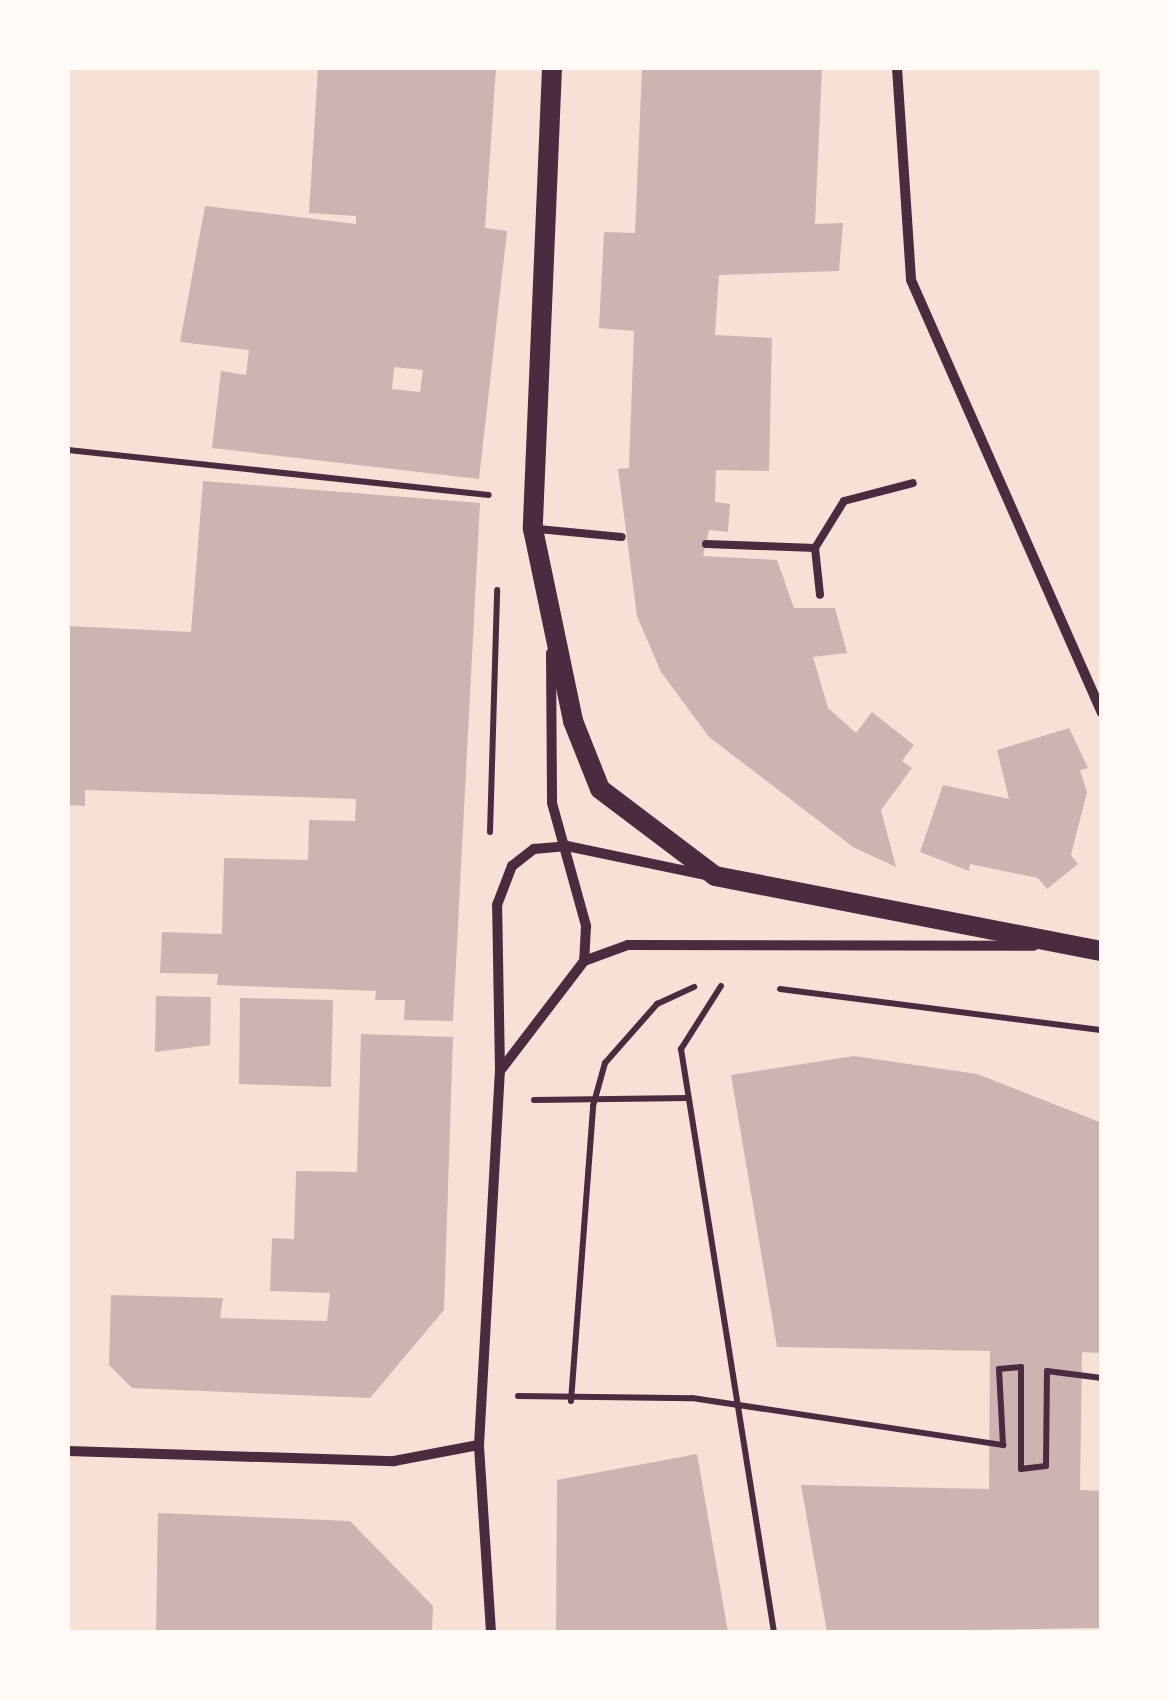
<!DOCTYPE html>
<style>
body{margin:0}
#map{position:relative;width:1169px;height:1700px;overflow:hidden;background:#f7e1d7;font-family:"Noto Serif",serif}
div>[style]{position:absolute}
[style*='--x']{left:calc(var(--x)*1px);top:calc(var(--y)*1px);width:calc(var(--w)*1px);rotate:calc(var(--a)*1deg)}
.building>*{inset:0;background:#ccb4b1}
.path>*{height:6px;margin:-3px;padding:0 3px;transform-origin:3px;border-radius:3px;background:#4a2c40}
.service>*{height:8px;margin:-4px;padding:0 4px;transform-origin:4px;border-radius:4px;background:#4a2c40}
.minor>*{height:10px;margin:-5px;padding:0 5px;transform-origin:5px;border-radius:5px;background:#4a2c40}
.secondary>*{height:20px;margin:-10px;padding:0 10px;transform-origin:10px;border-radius:10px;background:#4a2c40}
span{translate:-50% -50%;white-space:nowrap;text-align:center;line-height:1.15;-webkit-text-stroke:10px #fffaf5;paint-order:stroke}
.frame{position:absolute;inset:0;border:70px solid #fffaf5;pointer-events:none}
</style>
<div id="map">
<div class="building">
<i style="clip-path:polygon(evenodd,318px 68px,496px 68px,485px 228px,507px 231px,479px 479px,212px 448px,221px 371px,246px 375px,249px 350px,180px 342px,205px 206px,356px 224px,356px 216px,309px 213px,318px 68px,394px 367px,423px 370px,420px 392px,392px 389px,394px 367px)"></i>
<i style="clip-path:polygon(642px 68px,822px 68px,815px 224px,843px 223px,839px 271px,719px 275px,715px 335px,772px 338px,769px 471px,716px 470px,715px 502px,730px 504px,728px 532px,709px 530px,703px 556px,777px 560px,794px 608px,835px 608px,847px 653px,813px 657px,828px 708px,856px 733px,872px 712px,914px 745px,902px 761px,912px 768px,881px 810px,896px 867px,853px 847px,709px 737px,661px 672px,637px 616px,618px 469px,629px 468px,634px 331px,599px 328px,604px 232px,635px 233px)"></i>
<i style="clip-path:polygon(203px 481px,480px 503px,453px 1021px,404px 1020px,405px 1000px,375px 1000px,376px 991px,217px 985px,218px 974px,160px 973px,162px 932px,222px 934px,224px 858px,308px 860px,309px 820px,355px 821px,356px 799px,85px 790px,85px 806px,68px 805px,68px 626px,191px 632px)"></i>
<i style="clip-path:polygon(1069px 728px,1088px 768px,1080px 770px,1087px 792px,1071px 855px,1078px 864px,1047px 889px,1038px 878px,970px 864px,969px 871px,920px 852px,943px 785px,1009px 799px,997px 750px)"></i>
<i style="clip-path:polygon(156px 996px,211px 997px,210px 1045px,155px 1052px)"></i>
<i style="clip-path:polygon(240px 998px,333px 1000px,331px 1087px,239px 1084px)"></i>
<i style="clip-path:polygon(361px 1034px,453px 1037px,444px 1310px,370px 1398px,132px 1388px,109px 1365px,111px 1295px,223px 1298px,220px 1318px,327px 1321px,330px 1293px,270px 1291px,272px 1238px,294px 1239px,296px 1171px,357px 1172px)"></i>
<i style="clip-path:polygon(854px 1056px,977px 1074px,1102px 1123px,1102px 1353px,1082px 1352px,1080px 1490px,1102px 1491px,1102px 1628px,827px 1632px,801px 1485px,989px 1489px,990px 1351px,777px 1347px,731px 1075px)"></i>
<i style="clip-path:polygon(697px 1454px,728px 1632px,556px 1632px,557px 1480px)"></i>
<i style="clip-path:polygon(158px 1513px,350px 1521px,433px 1606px,432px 1632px,156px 1632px)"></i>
</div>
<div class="path">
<i style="--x:68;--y:450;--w:423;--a:6.1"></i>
<i style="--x:490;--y:832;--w:242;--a:-88.3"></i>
<i style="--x:721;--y:986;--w:75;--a:122.4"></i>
<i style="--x:681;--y:1049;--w:590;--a:80.94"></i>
<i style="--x:780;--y:989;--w:325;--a:7.3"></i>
<i style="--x:534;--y:1100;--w:154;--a:-0.7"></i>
<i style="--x:518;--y:1396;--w:174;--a:0.7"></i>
<i style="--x:692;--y:1398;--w:315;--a:8.6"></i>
<i style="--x:1003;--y:1445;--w:76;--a:-93"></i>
<i style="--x:999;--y:1369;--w:22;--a:-5"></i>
<i style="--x:1021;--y:1367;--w:102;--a:90"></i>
<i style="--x:1021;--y:1469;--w:25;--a:-7"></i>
<i style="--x:1046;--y:1466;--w:95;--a:-89.4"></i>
<i style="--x:1047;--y:1371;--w:55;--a:7.3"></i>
<i style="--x:571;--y:1401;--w:296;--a:-85.7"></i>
<i style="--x:593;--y:1106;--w:45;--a:-74.4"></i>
<i style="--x:605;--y:1063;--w:79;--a:-48.6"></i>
<i style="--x:657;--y:1004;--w:41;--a:-24.7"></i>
</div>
<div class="service">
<i style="--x:538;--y:529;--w:84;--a:5.4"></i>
<i style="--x:706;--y:544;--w:109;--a:2.1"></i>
<i style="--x:815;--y:548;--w:55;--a:-58.3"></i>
<i style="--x:844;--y:501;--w:71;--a:-14.6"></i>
<i style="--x:815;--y:548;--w:47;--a:83.9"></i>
</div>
<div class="minor">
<i style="--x:897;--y:68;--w:212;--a:86.2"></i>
<i style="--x:911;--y:280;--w:473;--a:66.2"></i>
<i style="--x:551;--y:653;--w:150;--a:89.6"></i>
<i style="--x:552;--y:803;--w:128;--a:74.5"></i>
<i style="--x:586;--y:926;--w:35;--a:93"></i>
<i style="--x:500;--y:1071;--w:138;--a:-52.6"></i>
<i style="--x:584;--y:961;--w:47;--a:-20"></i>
<i style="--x:628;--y:945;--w:406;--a:0.1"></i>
<i style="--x:68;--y:1451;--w:326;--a:1.8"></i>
<i style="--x:394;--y:1461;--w:86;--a:-10.7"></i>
<i style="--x:491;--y:1632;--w:187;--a:-93.7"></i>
<i style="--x:479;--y:1445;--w:375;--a:-86.8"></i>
<i style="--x:500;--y:1071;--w:166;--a:-91"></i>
<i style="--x:497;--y:905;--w:42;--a:-69"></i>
<i style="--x:512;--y:866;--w:28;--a:-38"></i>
<i style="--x:534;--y:849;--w:33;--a:-5"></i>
<i style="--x:567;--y:846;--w:142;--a:11.8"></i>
</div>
<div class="secondary">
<i style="--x:552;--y:68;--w:461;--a:92.4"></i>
<i style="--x:533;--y:529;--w:196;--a:78.2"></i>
<i style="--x:573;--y:721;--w:73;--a:68.3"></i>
<i style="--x:600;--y:789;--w:144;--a:37.1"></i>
<i style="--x:715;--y:876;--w:394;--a:11"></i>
</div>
<div class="frame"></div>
</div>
